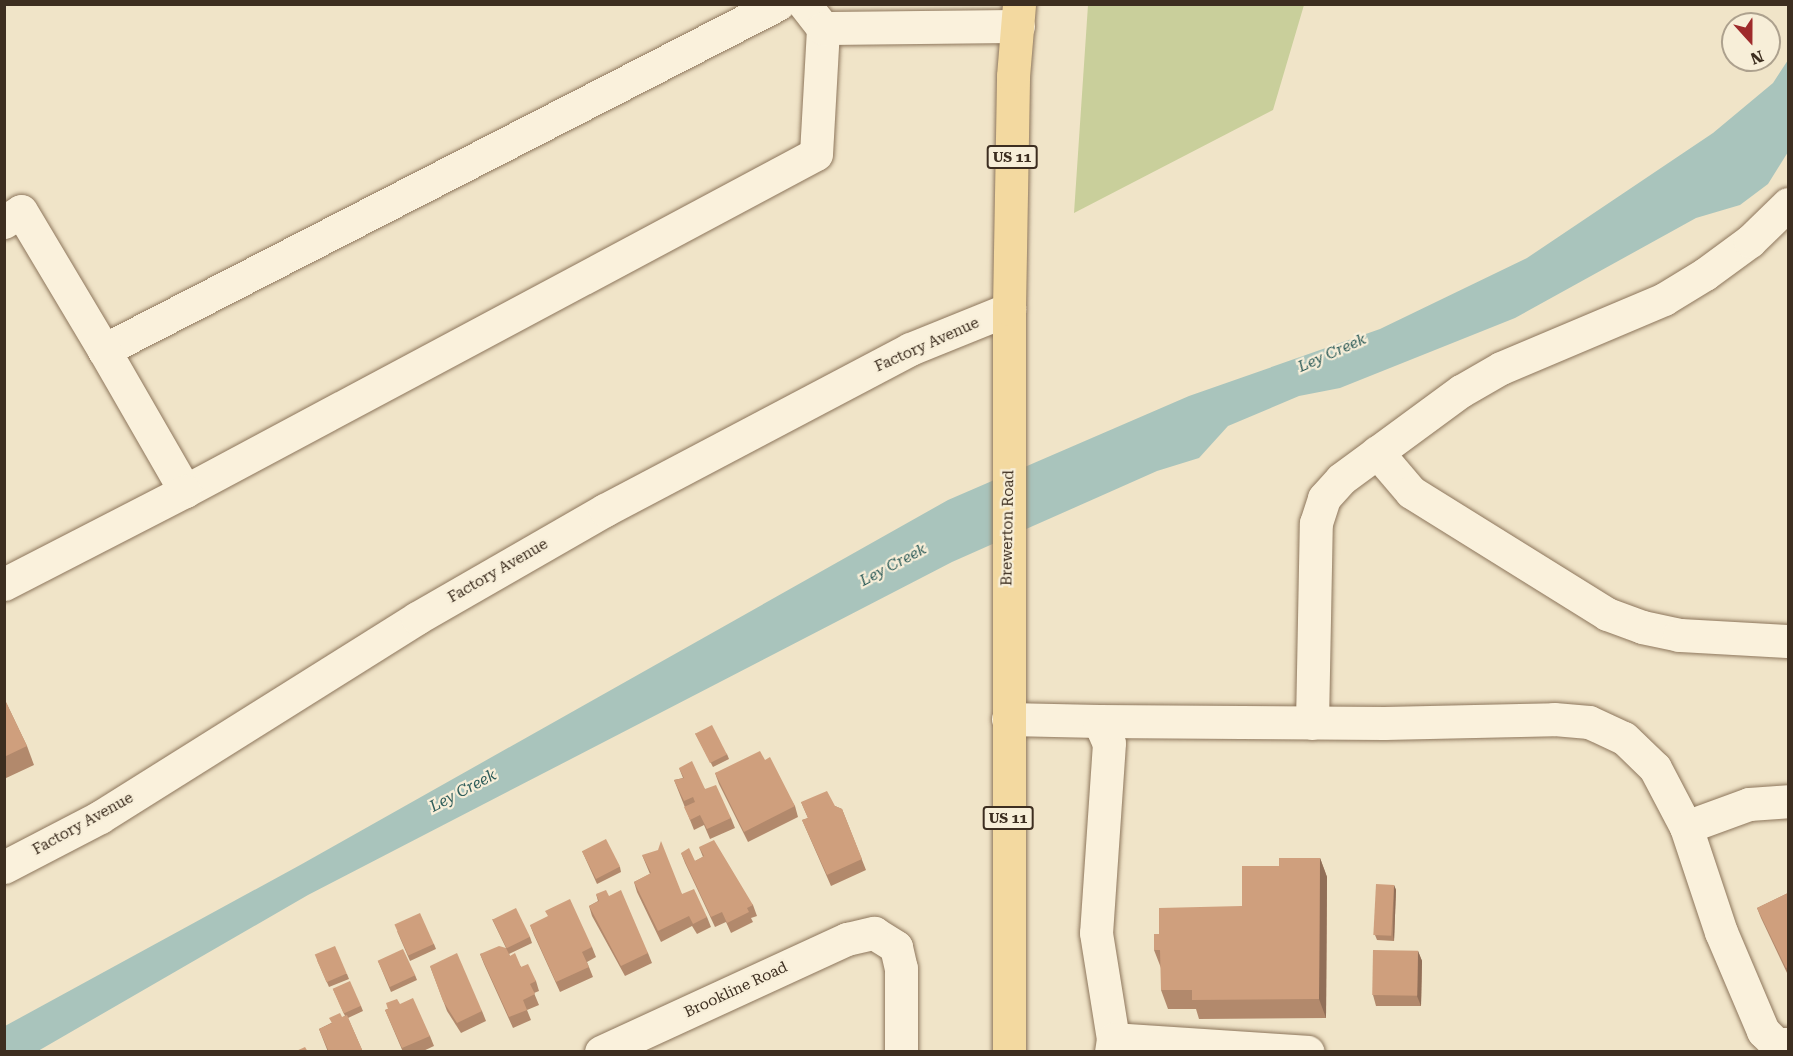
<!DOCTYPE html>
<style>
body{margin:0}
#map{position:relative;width:1793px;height:1056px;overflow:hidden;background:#f0e4c8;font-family:"Roboto Serif",serif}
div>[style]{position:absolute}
.green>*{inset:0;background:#c9cf9b}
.water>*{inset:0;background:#a9c4bc}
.roads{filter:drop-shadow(0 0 2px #8d765c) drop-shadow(0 0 2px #8d765c)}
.minor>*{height:33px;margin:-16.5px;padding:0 16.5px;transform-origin:16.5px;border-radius:16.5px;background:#faf1dc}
.major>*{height:33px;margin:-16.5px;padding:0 16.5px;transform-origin:16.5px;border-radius:16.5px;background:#f3d9a0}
.wall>*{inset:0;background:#b2896c}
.shaded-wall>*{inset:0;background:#916f58}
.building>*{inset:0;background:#cf9f7d;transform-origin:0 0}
span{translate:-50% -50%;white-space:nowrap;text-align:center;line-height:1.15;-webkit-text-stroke:4.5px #f7eed8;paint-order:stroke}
.shield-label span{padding:2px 4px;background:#f7eed8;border:2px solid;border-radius:4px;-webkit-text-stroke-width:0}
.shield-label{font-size:14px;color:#3d2e20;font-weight:700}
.street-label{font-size:15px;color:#3d2e20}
.water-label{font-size:16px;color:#2f5d5a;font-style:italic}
.frame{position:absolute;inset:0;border:6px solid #3d2e20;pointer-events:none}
.north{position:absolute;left:1721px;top:12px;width:60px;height:60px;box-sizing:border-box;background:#f7eed8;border:2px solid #ada18e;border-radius:50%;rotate:159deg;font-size:16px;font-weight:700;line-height:24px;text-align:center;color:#3d2e20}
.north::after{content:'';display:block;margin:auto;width:21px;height:27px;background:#9e2a2b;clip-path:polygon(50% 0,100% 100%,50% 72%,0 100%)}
</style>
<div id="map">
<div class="green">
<div style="clip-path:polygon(1088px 5px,1088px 4px,1304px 5px,1273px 110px,1074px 213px)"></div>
</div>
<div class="water">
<div style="clip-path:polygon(1788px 60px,1788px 152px,1768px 184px,1740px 205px,1696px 218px,1515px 318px,1340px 388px,1299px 396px,1228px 426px,1199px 458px,1157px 471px,952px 562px,308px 895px,38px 1051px,5px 1052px,5px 1026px,302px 864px,948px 500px,1189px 396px,1380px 329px,1527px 258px,1713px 133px,1773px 83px)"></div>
</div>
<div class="roads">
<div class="minor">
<div style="left:778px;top:4px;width:758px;rotate:152.83deg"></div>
<div style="left:104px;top:350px;width:163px;rotate:60.1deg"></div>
<div style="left:185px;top:491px;width:715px;rotate:-28.11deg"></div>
<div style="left:816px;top:154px;width:126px;rotate:-86.8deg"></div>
<div style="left:823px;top:28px;width:31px;rotate:-128deg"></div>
<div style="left:823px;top:28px;width:195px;rotate:-0.6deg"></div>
<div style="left:4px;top:222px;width:20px;rotate:-33deg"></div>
<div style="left:21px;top:211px;width:162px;rotate:59.2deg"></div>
<div style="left:1377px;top:452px;width:52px;rotate:49.6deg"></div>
<div style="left:1411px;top:492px;width:231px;rotate:31.9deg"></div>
<div style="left:1607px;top:614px;width:37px;rotate:20deg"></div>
<div style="left:1642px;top:627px;width:38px;rotate:12deg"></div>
<div style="left:1679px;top:635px;width:109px;rotate:3.2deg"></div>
<div style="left:4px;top:584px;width:203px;rotate:-27.2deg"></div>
<div style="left:1008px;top:719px;width:91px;rotate:1.3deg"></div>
<div style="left:1099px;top:721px;width:24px;rotate:66deg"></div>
<div style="left:1109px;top:743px;width:190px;rotate:93.9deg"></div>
<div style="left:1096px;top:933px;width:107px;rotate:80.9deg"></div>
<div style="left:1099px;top:721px;width:285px;rotate:0.4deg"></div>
<div style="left:1384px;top:723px;width:170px;rotate:-1.3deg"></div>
<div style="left:1554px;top:719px;width:35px;rotate:5deg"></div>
<div style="left:1589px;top:722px;width:38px;rotate:25deg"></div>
<div style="left:1624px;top:738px;width:43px;rotate:44.1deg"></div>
<div style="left:1655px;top:768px;width:67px;rotate:62.3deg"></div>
<div style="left:1686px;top:827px;width:111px;rotate:71.6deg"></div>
<div style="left:1721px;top:932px;width:108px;rotate:67deg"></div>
<div style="left:1763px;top:1031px;width:18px;rotate:45deg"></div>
<div style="left:1776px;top:1044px;width:12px"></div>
<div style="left:1312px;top:723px;width:200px;rotate:-88.9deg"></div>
<div style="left:1316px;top:523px;width:26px;rotate:-72deg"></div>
<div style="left:1324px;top:498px;width:25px;rotate:-48deg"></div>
<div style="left:1341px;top:479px;width:149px;rotate:-36.3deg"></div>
<div style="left:1461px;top:391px;width:46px;rotate:-29.9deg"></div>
<div style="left:1501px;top:368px;width:177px;rotate:-22.9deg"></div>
<div style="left:1664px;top:299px;width:48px;rotate:-31.4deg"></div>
<div style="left:1705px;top:274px;width:56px;rotate:-36.3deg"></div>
<div style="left:1750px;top:241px;width:53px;rotate:-44.2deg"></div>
<div style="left:1686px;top:827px;width:67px;rotate:-20.1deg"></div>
<div style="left:1749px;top:804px;width:39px;rotate:-4deg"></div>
<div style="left:4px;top:867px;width:108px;rotate:-27.5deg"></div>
<div style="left:100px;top:817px;width:374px;rotate:-32.1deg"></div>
<div style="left:417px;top:618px;width:217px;rotate:-29.9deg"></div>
<div style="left:605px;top:510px;width:345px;rotate:-27.8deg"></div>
<div style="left:910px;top:349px;width:107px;rotate:-22deg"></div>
<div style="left:601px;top:1052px;width:271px;rotate:-24.7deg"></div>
<div style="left:847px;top:939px;width:28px;rotate:-13deg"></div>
<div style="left:874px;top:933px;width:26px;rotate:32deg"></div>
<div style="left:896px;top:947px;width:22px;rotate:77deg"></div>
<div style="left:901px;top:968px;width:84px;rotate:90deg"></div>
<div style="left:1111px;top:1052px;width:13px;rotate:-81deg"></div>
<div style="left:1113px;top:1039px;width:195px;rotate:3.8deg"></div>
</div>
<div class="major">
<div style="left:1009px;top:1052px;width:743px;rotate:-90deg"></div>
<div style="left:1009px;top:309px;width:233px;rotate:-89deg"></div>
<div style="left:1013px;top:76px;width:72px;rotate:-85.2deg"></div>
</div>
</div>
<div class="wall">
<div style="clip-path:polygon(4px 698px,27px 746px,34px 765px,4px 779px)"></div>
<div style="clip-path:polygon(695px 733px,727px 754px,729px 759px,713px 767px)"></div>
<div style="clip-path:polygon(765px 760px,795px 806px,798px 817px,748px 842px,719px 784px,715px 773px)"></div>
<div style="clip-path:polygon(679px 768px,705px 789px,731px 818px,735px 828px,710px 839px,704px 825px,694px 830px,674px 780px,683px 778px)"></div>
<div style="clip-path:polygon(801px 802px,835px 806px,842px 809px,866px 870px,831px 886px,802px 820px,808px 818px)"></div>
<div style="clip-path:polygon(699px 847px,753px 905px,757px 916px,751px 918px,753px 922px,731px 933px,726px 922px,715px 927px,685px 863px,681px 853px,695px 861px,703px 857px)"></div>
<div style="clip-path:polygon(582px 851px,620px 867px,621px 872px,597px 884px)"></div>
<div style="clip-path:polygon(642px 855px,682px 894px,707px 917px,711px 927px,697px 934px,692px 926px,661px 942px,637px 892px,634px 882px,650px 874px)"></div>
<div style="clip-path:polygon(1320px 858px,1327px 877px,1326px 1018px,1199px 1019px,1196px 1009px,1168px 1009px,1161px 990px,1161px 968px,1154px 950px,1159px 934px,1242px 906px,1279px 866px)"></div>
<div style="clip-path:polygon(1394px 885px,1396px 890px,1394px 941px,1377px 940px,1375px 935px)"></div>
<div style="clip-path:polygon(1788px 893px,1788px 975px,1761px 918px,1757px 908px)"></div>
<div style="clip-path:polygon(596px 894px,648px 953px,652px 963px,625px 976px,592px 916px,589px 906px,598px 901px)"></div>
<div style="clip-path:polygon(492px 919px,530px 937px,532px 943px,509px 954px,510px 956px,536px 981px,539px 991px,534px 993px,539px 1005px,527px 1010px,531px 1020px,513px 1028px,484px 964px,480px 954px,506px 948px)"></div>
<div style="clip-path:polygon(530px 925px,592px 947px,596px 957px,587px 962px,593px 977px,560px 992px,534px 935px)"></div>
<div style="clip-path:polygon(397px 931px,434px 944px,436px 949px,410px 961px)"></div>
<div style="clip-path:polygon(1418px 951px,1422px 961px,1421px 1006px,1376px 1006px,1373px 995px)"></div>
<div style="clip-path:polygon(317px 960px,347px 974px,349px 979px,329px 987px)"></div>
<div style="clip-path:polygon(378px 961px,415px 975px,417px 980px,391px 992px)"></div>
<div style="clip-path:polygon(430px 966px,482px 1011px,486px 1021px,461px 1033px,447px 1011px)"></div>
<div style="clip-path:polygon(333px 989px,361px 1006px,363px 1011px,348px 1018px,363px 1052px,328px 1052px,319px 1029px,345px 1016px)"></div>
<div style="clip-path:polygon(400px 1004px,430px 1036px,434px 1046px,421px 1052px,403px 1052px,385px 1010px)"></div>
</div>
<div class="shaded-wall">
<div style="clip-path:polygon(1320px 858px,1327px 877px,1326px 1018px,1319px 999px)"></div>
<div style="clip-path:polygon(1394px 885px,1396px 890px,1394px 941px,1393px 935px)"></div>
<div style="clip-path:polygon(1418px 951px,1422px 961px,1421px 1006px,1417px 996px)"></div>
</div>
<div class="building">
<div style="clip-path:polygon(4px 698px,27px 746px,4px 757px)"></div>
<div style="left:712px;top:725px;width:33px;height:19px;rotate:63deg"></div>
<div style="clip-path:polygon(760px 751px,765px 760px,770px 757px,795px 806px,744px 832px,715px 773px)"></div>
<div style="clip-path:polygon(692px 761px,705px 789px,716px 785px,731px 818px,707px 829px,700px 815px,690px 820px,684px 807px,695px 802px,693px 797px,684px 801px,674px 780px,684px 778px,679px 768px)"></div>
<div style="clip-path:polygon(827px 791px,835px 806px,842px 809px,862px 859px,827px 875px,802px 820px,808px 818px,801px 802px)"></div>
<div style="left:606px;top:839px;width:31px;height:27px;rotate:63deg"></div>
<div style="clip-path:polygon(714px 840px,753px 905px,747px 908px,749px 912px,727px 923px,722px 912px,711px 917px,681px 853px,689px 848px,695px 861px,704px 856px,699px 847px)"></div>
<div style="clip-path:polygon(661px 841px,682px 894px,694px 889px,707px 917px,693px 924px,689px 916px,658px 931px,634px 882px,651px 873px,642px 855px,658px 850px)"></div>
<div style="clip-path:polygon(1279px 858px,1320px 858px,1319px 999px,1192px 1000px,1192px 990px,1161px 990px,1160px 950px,1154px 950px,1154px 934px,1159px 934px,1159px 908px,1242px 906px,1242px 866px,1279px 866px)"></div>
<div style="left:1376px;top:884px;width:18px;height:51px;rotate:3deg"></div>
<div style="clip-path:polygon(606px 890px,609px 896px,621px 890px,648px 953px,621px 966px,589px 906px,599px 901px,596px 894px)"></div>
<div style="clip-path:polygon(1788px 893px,1788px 967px,1786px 968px,1757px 908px)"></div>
<div style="clip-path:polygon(570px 899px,592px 947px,582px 952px,589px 967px,556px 982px,530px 925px,548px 916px,545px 911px)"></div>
<div style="left:516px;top:908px;width:32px;height:26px;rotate:64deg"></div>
<div style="left:420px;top:913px;width:34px;height:28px;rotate:66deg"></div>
<div style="left:335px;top:946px;width:30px;height:22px;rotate:67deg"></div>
<div style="clip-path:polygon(499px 946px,506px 948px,510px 956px,515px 953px,521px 967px,528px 964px,536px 981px,530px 984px,535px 994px,523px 1000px,527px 1010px,509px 1017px,480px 954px)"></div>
<div style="left:403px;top:949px;width:29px;height:28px;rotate:65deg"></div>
<div style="left:1373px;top:950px;width:45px;height:45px;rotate:1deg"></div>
<div style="clip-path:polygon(457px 953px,482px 1011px,457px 1023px,443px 1001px,430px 966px)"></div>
<div style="left:350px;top:981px;width:27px;height:19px;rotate:66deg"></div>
<div style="clip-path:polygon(413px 998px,430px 1036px,402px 1048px,385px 1010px,388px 1009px,386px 1003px,397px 999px,400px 1004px)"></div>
<div style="clip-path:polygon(340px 1013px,342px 1017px,347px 1015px,363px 1052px,329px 1052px,319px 1029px,332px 1023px,329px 1018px)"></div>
<div style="clip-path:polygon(305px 1047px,308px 1052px,294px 1052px)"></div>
</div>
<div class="shield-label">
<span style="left:1012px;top:157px">US 11</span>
<span style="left:1008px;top:818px">US 11</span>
</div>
<div class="street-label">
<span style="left:927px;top:345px;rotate:-24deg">Factory Avenue</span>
<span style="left:1008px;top:528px;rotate:-89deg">Brewerton Road</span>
<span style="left:498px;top:571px;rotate:-30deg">Factory Avenue</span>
<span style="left:83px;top:824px;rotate:-29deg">Factory Avenue</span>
<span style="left:736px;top:990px;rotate:-25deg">Brookline Road</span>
</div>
<div class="water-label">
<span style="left:1332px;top:353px;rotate:-24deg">Ley Creek</span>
<span style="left:893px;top:565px;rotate:-28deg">Ley Creek</span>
<span style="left:463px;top:791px;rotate:-28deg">Ley Creek</span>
</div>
<div class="frame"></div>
<div class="north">N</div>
</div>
